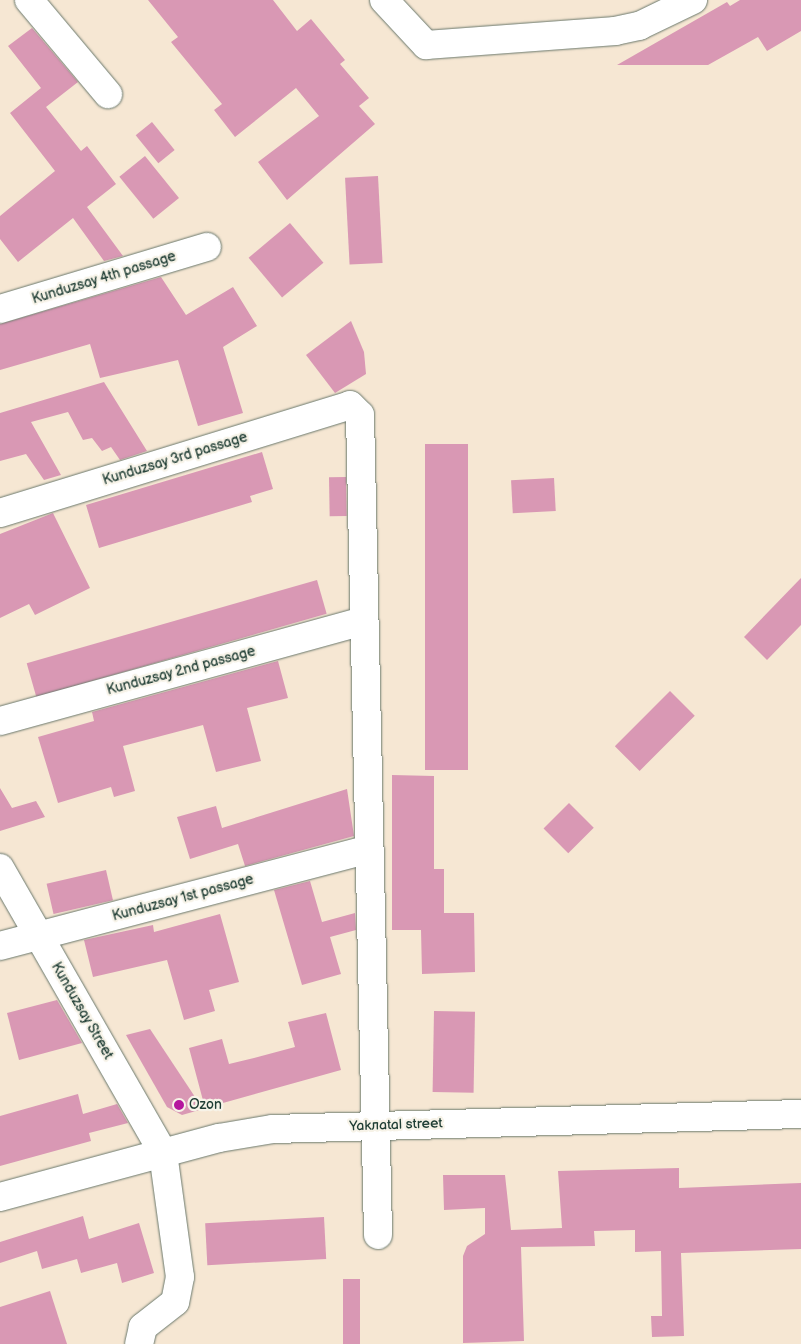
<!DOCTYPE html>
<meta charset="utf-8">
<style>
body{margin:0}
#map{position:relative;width:801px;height:1344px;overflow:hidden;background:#f6e7d3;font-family:"Balsamiq Sans",sans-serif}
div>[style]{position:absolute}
.building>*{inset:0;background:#d998b4;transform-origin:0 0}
.roads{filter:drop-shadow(0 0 1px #6a786c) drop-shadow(0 0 1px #6a786c)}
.minor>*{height:28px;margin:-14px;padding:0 14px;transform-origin:14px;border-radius:14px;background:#fff}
.dots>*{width:14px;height:14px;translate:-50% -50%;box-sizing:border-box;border:2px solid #f7f3e8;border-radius:50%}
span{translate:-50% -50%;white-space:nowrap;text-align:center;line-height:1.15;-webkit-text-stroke:4.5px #f7f3e8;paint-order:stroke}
.street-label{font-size:14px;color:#1f3d34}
.poi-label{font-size:14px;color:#1f3d34}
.left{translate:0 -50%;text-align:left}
</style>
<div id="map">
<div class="building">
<div style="clip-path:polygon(148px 0,273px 0,297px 31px,311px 19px,345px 60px,340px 64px,369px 98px,359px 106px,375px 124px,287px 200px,258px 162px,319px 116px,296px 88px,235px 137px,214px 110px,222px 104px,171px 42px,178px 37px)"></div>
<div style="clip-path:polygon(740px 0,801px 0,801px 31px,767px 51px,758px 37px,708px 65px,617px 65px,727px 2px,730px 6px)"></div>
<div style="clip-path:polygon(32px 28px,78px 82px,46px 107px,81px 151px,87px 146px,116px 184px,87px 207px,123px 256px,104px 261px,73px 218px,18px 262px,0 239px,0 216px,55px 171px,10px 113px,41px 88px,8px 46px)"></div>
<div style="left:152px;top:122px;width:36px;height:21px;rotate:51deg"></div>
<div style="left:145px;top:156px;width:54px;height:33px;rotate:51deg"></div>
<div style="left:378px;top:176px;width:87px;height:33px;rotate:87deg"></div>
<div style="left:290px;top:223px;width:52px;height:54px;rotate:50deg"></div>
<div style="clip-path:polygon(161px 277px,186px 315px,233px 287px,257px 326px,223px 347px,243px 413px,198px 426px,178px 360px,100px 378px,90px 344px,0 370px,0 324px)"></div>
<div style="clip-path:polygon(351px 321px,364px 352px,366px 374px,335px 393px,306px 355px)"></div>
<div style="clip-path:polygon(104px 382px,147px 451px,120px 460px,111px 447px,102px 451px,92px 438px,83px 440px,68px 412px,31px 422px,61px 475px,44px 480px,26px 454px,0 461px,0 413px)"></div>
<div style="left:425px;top:444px;width:43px;height:326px"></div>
<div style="clip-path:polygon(262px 452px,273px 489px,250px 496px,252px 502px,99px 548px,86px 505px)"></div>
<div style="left:346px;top:477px;width:39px;height:17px;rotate:89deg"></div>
<div style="left:554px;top:478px;width:33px;height:43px;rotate:87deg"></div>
<div style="clip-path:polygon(53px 513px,90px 588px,35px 615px,29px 604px,0 618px,0 534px)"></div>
<div style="clip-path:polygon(801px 578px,801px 625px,767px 660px,744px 637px)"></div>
<div style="left:317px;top:580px;width:35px;height:302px;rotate:74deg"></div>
<div style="clip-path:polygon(278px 661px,288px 698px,247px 708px,261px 761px,216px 772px,203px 725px,123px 746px,135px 791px,114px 797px,111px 787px,58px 803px,38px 737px,94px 721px,92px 712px)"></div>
<div style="left:670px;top:691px;width:35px;height:78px;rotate:45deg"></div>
<div style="clip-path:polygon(392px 775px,434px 776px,434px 869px,444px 869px,444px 913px,474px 913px,475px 972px,422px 974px,421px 930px,392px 930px)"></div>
<div style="clip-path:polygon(0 788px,12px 808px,36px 801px,45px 817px,0 831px)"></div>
<div style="clip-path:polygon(347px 789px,354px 836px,245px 866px,238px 844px,190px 859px,177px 817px,216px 806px,222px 828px)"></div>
<div style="left:569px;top:803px;width:35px;height:36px;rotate:45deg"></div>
<div style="left:106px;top:870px;width:31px;height:61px;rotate:77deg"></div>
<div style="clip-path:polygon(310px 881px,322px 922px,355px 913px,356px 930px,330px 937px,341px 974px,302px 985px,274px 890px)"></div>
<div style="clip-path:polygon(220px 914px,239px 982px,209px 990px,215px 1011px,184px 1020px,167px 960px,93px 977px,84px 940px,153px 925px,154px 932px)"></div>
<div style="clip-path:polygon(57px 1000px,82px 1043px,19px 1060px,7px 1013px)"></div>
<div style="left:434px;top:1011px;width:41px;height:81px;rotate:1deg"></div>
<div style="clip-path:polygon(326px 1013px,341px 1070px,205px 1108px,189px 1048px,222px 1039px,229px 1064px,254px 1058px,295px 1047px,288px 1022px)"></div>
<div style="clip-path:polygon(150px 1029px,203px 1109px,182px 1115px,167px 1107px,126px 1035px)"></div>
<div style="clip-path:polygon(78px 1094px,83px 1114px,117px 1104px,128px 1123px,89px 1133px,91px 1141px,0 1166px,0 1116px)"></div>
<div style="clip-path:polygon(679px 1168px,679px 1188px,801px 1183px,801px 1249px,681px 1253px,684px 1336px,652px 1337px,651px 1316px,662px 1316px,661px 1251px,635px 1252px,635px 1230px,594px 1231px,595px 1246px,521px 1247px,524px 1341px,463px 1343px,463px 1256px,467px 1246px,485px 1234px,485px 1208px,444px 1210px,443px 1175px,505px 1175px,511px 1230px,562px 1228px,558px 1171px)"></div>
<div style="clip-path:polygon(83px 1216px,89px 1239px,139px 1223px,154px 1273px,122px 1283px,117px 1263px,81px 1273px,77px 1259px,42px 1269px,37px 1251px,0 1263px,0 1242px)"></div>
<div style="left:324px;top:1217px;width:42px;height:119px;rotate:87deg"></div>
<div style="left:343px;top:1279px;width:17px;height:65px"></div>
<div style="clip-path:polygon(50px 1291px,67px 1344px,0 1344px,0 1307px)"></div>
</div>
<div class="roads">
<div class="minor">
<div style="left:29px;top:0;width:123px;rotate:50deg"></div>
<div style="left:384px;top:0;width:62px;rotate:47deg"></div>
<div style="left:426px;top:45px;width:190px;rotate:-4.2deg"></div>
<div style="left:615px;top:31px;width:25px;rotate:-12deg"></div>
<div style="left:639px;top:26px;width:60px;rotate:-25.7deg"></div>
<div style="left:0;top:309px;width:216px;rotate:-16.7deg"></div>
<div style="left:0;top:513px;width:366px;rotate:-17.1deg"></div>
<div style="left:350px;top:405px;width:14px;rotate:45deg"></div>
<div style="left:360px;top:415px;width:820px;rotate:88.74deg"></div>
<div style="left:0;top:721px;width:377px;rotate:-15.4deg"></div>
<div style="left:0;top:868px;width:328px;rotate:60.2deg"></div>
<div style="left:163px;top:1153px;width:125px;rotate:82.2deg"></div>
<div style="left:180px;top:1277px;width:25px;rotate:101deg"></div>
<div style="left:175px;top:1302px;width:41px;rotate:142deg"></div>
<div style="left:143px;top:1327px;width:17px;rotate:103deg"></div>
<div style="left:0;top:946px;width:378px;rotate:-14.7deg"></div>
<div style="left:0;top:1197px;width:227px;rotate:-15.1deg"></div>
<div style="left:219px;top:1138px;width:55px;rotate:-9.5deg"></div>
<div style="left:273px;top:1129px;width:528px;rotate:-1.63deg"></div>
</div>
</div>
<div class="dots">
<div style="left:179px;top:1105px;background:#b5179e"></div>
</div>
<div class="street-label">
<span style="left:104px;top:278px;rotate:-17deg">Kunduzsay 4th passage</span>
<span style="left:175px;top:459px;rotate:-17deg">Kunduzsay 3rd passage</span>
<span style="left:181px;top:671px;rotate:-15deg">Kunduzsay 2nd passage</span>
<span style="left:183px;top:898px;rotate:-15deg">Kunduzsay 1st passage</span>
<span style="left:82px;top:1011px;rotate:60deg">Kunduzsay Street</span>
<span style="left:396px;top:1125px;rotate:-2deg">Yakлatal street</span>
</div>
<div class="poi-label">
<span class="left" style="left:189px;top:1105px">Ozon</span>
</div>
</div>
